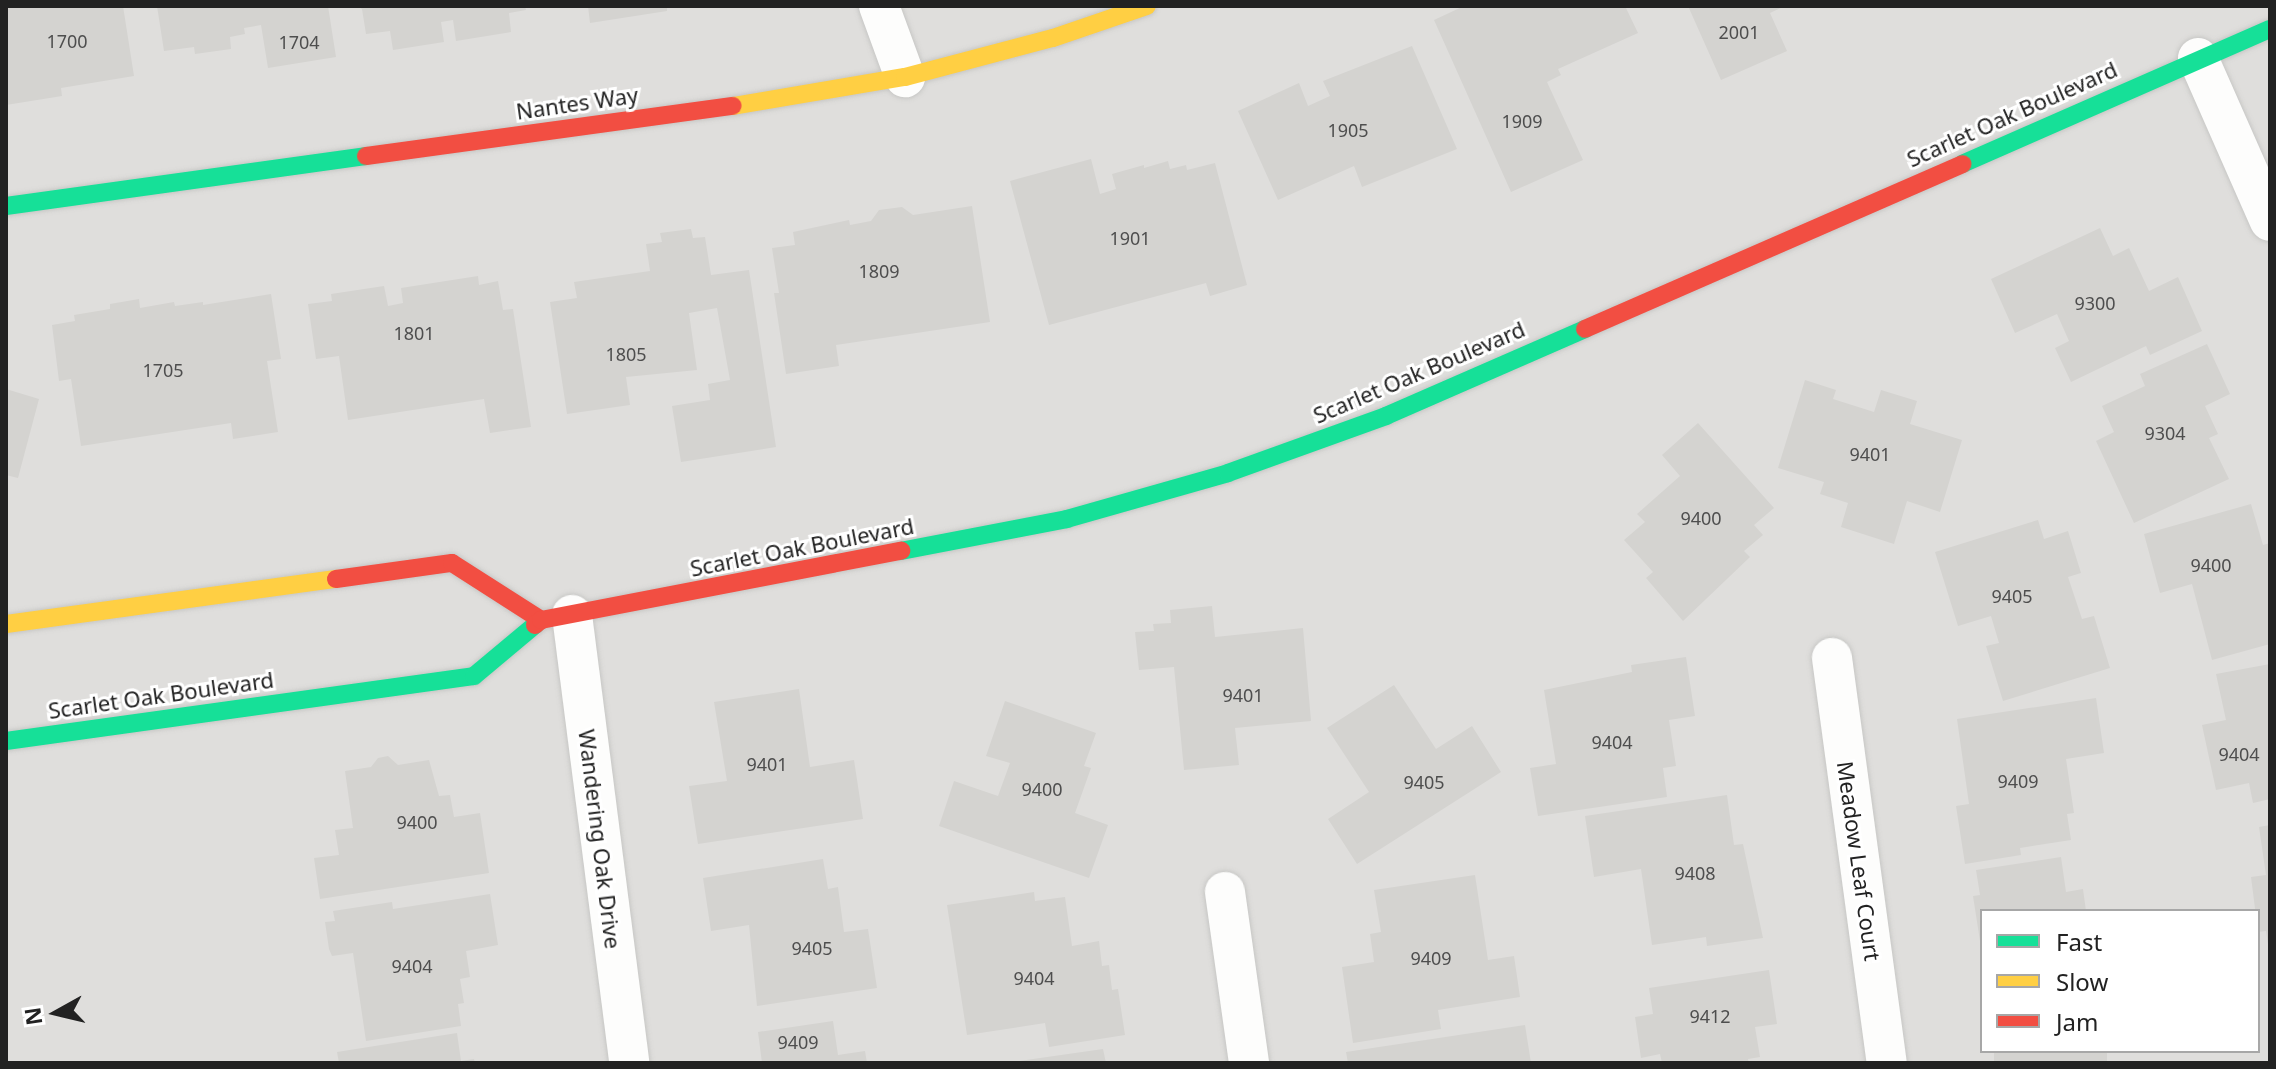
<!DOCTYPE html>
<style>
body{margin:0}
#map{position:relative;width:2276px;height:1069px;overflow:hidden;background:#f0efeb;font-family:"Noto Sans",sans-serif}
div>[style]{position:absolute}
.residential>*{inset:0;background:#dfdedc}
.building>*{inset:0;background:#d4d3d0;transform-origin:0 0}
.roads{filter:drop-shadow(0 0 2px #c7c7c5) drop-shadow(0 0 2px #c7c7c5)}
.street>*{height:40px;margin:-20px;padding:0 20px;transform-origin:20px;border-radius:20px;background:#fdfdfc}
.fast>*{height:18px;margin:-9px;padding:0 9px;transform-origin:9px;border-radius:9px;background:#16e098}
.slow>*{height:18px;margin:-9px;padding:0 9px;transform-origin:9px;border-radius:9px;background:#ffcf43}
.jam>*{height:18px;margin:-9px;padding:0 9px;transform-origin:9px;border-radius:9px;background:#f24e42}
span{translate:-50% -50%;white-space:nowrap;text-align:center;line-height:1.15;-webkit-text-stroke:6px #fff;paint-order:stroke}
.number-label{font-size:18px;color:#4e4e4e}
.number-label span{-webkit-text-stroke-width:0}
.street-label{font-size:22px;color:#222}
.frame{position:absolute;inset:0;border:8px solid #222;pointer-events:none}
.legend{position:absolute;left:1980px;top:909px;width:280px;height:144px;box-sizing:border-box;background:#fff;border:2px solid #a7a7a7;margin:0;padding:10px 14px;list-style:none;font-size:24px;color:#222}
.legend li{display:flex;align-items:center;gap:16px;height:40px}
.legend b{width:40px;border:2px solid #a7a7a7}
.north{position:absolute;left:16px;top:973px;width:80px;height:80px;-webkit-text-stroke:6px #fff;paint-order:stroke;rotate:262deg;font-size:22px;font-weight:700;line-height:32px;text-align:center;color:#222}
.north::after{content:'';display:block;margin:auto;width:28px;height:36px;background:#222;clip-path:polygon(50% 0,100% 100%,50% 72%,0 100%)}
</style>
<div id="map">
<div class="residential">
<div style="clip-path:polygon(evenodd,6px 6px,2270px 6px,2270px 1063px,6px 1063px,6px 6px,1982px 911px,2258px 911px,2258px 1051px,1982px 1051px,1982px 911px)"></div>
</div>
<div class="building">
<div style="clip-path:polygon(6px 6px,123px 6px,134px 76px,61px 88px,62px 96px,6px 105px)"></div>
<div style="clip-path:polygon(157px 6px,328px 6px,336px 57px,268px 68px,261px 25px,244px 28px,245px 34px,230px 37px,231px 49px,195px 54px,194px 47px,164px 51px)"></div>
<div style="clip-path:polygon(357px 6px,525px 6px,526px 10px,509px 13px,511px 32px,456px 41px,453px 20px,441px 22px,444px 42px,393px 50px,390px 31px,366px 34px,362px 9px)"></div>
<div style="clip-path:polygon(588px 6px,667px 6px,667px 11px,590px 23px)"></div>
<div style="clip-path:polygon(1464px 6px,1631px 6px,1626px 8px,1638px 33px,1558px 69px,1561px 75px,1547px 82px,1583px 160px,1511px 192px,1434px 20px)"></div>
<div style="clip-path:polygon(1688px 6px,1785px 6px,1770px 13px,1787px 51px,1721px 80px)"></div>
<div style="clip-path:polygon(1412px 46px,1457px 149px,1362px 187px,1354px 166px,1278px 200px,1238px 111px,1299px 83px,1308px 106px,1330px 96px,1323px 81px)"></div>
<div style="clip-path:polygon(1091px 159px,1100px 194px,1116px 189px,1112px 174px,1144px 165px,1144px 168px,1168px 161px,1170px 169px,1186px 165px,1187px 170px,1215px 163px,1247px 285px,1210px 296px,1206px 283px,1049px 325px,1010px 181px)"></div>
<div style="clip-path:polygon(972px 206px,990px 322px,836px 345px,839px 366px,786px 374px,774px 293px,779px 293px,772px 248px,795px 245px,793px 232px,849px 220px,850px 225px,871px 221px,879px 210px,902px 207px,913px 215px)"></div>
<div style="clip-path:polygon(2100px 228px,2113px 256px,2129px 248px,2149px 291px,2178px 277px,2202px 331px,2150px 355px,2146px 346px,2071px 382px,2055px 348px,2069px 341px,2057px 314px,2015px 333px,1991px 279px)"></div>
<div style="clip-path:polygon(691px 229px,693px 238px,705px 237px,711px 275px,749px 270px,776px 447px,681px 462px,672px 406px,710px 400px,708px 384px,730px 380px,717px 308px,689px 313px,697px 370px,626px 377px,630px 405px,567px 414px,550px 302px,577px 298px,574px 282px,650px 271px,646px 244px,662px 242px,660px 233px)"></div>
<div style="clip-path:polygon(478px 276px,479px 285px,498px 281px,503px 310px,513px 309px,531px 427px,490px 433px,484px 399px,348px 420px,339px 356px,316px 359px,308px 304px,332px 301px,331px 294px,384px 286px,388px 306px,403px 303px,401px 288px)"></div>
<div style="clip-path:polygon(271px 294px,281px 359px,267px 361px,278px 432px,233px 439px,231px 423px,81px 446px,71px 379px,59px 381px,52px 325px,75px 321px,74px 315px,110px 309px,110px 304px,139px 299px,140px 308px,174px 302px,175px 306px,203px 302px,203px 305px)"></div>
<div style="clip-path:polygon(2207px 344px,2230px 394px,2205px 406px,2218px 434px,2209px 438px,2229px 479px,2134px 523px,2096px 441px,2114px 432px,2102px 406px,2145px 386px,2140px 374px)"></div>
<div style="clip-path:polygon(1805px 380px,1836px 390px,1833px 399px,1874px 412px,1881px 390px,1917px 401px,1910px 424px,1962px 440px,1940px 512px,1907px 501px,1894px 544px,1841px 527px,1848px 503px,1820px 494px,1824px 482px,1778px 468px)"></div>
<div style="clip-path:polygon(6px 389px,39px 399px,18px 478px,6px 475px)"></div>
<div style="clip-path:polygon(1698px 423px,1774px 508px,1754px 525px,1763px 535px,1744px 551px,1750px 557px,1683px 621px,1646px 578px,1653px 572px,1624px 540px,1645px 522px,1637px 514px,1680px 476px,1662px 455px)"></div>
<div style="clip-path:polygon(2251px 504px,2263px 545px,2270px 543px,2270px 644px,2212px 660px,2192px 584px,2160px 593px,2144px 534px)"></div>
<div style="clip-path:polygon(2038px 520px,2044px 539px,2068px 531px,2081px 573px,2068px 577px,2082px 619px,2094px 616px,2110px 668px,2003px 701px,1986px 646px,1999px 643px,1991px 616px,1958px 626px,1935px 552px)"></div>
<div style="clip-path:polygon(1212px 606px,1215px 637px,1303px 628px,1311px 721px,1235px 728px,1239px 765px,1184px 770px,1174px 667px,1139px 670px,1135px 632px,1154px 631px,1153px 624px,1171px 623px,1170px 610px)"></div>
<div style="clip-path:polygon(1686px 657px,1695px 716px,1669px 720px,1676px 766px,1663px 768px,1667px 797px,1538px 816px,1530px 768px,1556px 764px,1544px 690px,1632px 672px,1631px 665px)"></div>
<div style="clip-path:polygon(2270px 664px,2270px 799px,2253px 803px,2249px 783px,2216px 790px,2202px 725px,2226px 720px,2216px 674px)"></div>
<div style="clip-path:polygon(1394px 685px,1436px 749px,1472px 726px,1501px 772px,1357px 864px,1328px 819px,1369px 792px,1327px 728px)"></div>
<div style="clip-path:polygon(799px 689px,810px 767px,854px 760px,863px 819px,698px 844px,689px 786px,727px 781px,714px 702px)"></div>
<div style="clip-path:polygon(2096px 698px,2104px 753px,2066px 759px,2074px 813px,2067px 814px,2071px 840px,2020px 848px,2021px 855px,1965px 864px,1956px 806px,1969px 804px,1957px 719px)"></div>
<div style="clip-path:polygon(1005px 701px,1096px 733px,1084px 766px,1091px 768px,1075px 813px,1108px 825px,1089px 878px,939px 826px,954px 781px,998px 796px,1010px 763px,986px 756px)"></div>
<div style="clip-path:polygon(388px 756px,398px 765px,429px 760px,439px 796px,450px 795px,454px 817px,480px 813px,489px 873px,320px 899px,314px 858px,339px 855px,335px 830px,353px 828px,345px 771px,371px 767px,378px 758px)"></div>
<div style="clip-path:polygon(1727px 795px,1734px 845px,1743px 844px,1763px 938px,1707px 946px,1706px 937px,1652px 945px,1641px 869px,1594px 877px,1585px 816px)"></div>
<div style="clip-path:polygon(2270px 825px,2270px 944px,2268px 944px,2266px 931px,2258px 932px,2251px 877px,2266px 875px,2259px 827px)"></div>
<div style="clip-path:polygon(2061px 857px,2066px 892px,2083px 889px,2086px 911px,1982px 911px,1980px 941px,1973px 896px,1980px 895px,1976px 870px)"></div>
<div style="clip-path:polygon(823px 859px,828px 889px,838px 887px,844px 932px,868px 929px,877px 988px,757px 1006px,749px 925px,711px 931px,703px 878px)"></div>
<div style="clip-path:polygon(1475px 875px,1488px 960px,1514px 956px,1520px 997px,1438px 1010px,1441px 1029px,1353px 1043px,1342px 967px,1374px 962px,1370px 934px,1381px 932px,1374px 890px)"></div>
<div style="clip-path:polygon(1034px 892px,1035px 901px,1065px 897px,1072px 946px,1099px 941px,1102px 966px,1109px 965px,1112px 990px,1118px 989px,1125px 1035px,1049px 1047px,1045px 1023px,967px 1035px,947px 905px)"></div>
<div style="clip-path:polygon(490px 894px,498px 945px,466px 951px,470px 977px,460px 979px,464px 1003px,458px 1004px,461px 1026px,366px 1041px,353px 953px,332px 956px,329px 949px,325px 922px,335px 921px,333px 911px,392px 902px,393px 909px)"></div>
<div style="clip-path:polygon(1769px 970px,1777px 1024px,1755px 1027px,1760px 1057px,1748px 1059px,1749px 1063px,1662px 1063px,1660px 1054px,1641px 1058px,1635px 1017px,1653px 1014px,1649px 988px)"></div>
<div style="clip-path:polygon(833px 1021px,838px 1055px,865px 1051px,867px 1063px,762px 1063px,758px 1032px)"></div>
<div style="clip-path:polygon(1525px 1025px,1531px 1063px,1348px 1063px,1346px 1052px)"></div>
<div style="clip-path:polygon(457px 1033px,461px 1061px,474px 1059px,475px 1063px,339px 1063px,337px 1052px)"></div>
<div style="clip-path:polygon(1103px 1049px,1106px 1063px,1019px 1063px,1019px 1061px)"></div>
<div style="left:1994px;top:1051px;width:113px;height:12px"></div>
</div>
<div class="roads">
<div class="street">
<div style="left:879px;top:6px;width:76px;rotate:69.9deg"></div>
<div style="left:2198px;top:58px;width:178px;rotate:66.2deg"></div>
<div style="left:572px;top:615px;width:452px;rotate:82.7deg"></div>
<div style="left:1832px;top:658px;width:409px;rotate:82.3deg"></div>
<div style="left:1225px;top:892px;width:173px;rotate:82deg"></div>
</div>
<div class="fast">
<div style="left:1962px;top:164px;width:336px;rotate:-23.7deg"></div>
<div style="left:6px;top:206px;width:363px;rotate:-7.9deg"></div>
<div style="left:901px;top:551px;width:169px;rotate:-10.9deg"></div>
<div style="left:1067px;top:519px;width:167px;rotate:-15.9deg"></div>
<div style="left:1228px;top:473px;width:168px;rotate:-19.8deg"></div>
<div style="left:1386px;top:416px;width:217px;rotate:-23.6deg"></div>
<div style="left:6px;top:741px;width:472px;rotate:-7.9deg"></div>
<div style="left:474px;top:676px;width:80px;rotate:-39.9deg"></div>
</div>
<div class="slow">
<div style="left:733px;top:106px;width:174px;rotate:-9.6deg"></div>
<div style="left:905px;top:77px;width:153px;rotate:-14.8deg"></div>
<div style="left:1053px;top:38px;width:99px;rotate:-18.8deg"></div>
<div style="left:6px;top:624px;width:333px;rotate:-7.8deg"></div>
</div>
<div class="jam">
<div style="left:366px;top:156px;width:370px;rotate:-7.8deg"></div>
<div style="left:1585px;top:329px;width:412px;rotate:-23.6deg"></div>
<div style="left:336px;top:579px;width:117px;rotate:-7.9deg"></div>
<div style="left:452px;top:563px;width:106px;rotate:32.6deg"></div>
<div style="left:535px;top:625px;width:8px;rotate:-40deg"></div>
<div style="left:541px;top:620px;width:367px;rotate:-10.9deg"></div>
</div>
</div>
<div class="number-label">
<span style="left:1739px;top:32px">2001</span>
<span style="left:67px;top:41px">1700</span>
<span style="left:299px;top:42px">1704</span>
<span style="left:1522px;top:121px">1909</span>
<span style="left:1348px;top:130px">1905</span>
<span style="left:1130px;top:238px">1901</span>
<span style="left:879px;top:271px">1809</span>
<span style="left:2095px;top:303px">9300</span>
<span style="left:414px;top:333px">1801</span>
<span style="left:626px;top:354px">1805</span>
<span style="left:163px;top:370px">1705</span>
<span style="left:2165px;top:433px">9304</span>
<span style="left:1870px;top:454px">9401</span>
<span style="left:1701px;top:518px">9400</span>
<span style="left:2211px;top:565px">9400</span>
<span style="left:2012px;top:596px">9405</span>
<span style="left:1243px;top:695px">9401</span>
<span style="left:1612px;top:742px">9404</span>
<span style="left:2239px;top:754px">9404</span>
<span style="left:767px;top:764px">9401</span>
<span style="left:2018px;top:781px">9409</span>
<span style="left:1424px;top:782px">9405</span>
<span style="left:1042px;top:789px">9400</span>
<span style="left:417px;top:822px">9400</span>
<span style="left:1695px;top:873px">9408</span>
<span style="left:812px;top:948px">9405</span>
<span style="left:1431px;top:958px">9409</span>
<span style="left:412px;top:966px">9404</span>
<span style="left:1034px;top:978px">9404</span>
<span style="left:1710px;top:1016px">9412</span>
<span style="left:798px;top:1042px">9409</span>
</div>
<div class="street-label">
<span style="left:577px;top:103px;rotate:-8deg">Nantes Way</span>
<span style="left:2012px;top:114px;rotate:-24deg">Scarlet Oak Boulevard</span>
<span style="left:1419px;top:372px;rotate:-23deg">Scarlet Oak Boulevard</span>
<span style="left:802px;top:547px;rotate:-11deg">Scarlet Oak Boulevard</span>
<span style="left:161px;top:695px;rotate:-8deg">Scarlet Oak Boulevard</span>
<span style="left:600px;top:839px;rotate:83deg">Wandering Oak Drive</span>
<span style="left:1859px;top:861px;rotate:82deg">Meadow Leaf Court</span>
</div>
<div class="frame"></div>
<ul class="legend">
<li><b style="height:10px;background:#16e098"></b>Fast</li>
<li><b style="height:10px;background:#ffcf43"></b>Slow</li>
<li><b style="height:10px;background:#f24e42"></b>Jam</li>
</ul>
<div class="north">N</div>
</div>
